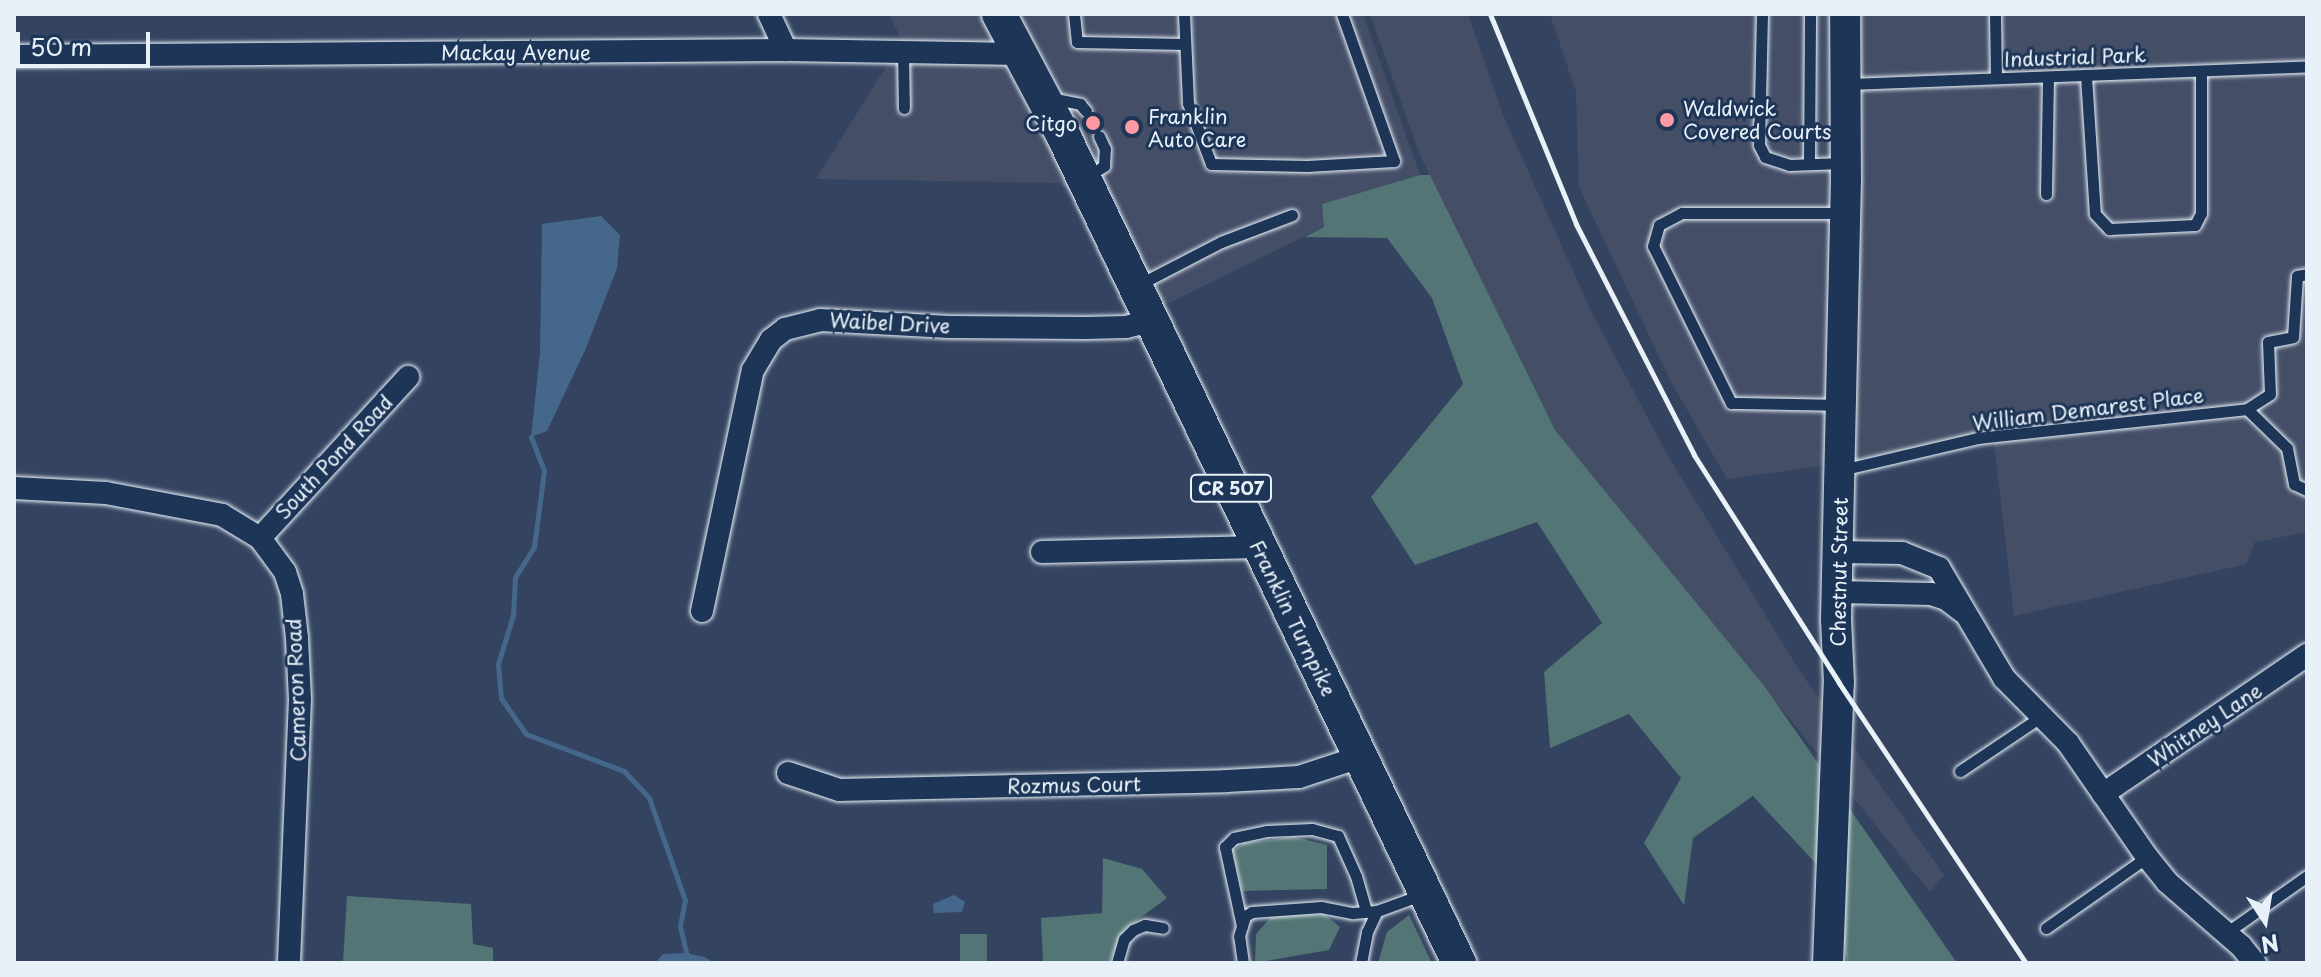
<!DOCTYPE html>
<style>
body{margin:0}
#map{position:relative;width:2321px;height:977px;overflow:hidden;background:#344460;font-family:"Playpen Sans",sans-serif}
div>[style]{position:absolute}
.built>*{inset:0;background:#444e67}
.green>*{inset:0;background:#547575;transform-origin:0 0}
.water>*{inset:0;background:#44678b}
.stream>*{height:5px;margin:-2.5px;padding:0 2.5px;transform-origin:2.5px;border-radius:2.5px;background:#44678b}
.roads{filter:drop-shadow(0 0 2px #e8f1f8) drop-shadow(0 0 2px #e8f1f8)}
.lane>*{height:11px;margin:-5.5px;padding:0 5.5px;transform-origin:5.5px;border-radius:5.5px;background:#1d3557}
.street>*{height:22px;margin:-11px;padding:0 11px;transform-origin:11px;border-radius:11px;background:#1d3557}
.secondary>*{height:30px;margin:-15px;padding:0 15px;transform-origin:15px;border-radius:15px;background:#1d3557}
.primary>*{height:34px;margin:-17px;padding:0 17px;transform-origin:17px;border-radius:17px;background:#1d3557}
.rail>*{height:5px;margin:-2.5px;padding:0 2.5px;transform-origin:2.5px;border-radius:2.5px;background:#e8f1f8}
.dots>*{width:22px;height:22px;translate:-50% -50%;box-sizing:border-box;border:4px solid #1d3557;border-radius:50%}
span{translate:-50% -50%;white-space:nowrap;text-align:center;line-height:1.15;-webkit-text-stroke:6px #1d3557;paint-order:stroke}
.shield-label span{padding:2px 6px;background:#1d3557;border:2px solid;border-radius:6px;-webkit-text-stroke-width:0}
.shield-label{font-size:18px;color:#e8f1f8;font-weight:700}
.street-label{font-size:20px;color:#e8f1f8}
.poi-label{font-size:20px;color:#e8f1f8}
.left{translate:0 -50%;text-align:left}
.right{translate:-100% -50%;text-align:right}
.frame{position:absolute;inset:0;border:16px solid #e8f1f8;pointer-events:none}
.north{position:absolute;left:2225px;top:881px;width:80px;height:80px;-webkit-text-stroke:6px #1d3557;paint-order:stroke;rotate:168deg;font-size:22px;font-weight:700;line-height:32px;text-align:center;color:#e8f1f8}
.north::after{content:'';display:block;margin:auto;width:28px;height:36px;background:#e8f1f8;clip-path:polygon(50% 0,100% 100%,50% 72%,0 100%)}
.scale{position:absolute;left:16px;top:32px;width:134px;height:36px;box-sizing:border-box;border:4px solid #e8f1f8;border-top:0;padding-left:10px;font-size:24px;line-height:28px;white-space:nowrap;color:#e8f1f8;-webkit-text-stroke:6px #1d3557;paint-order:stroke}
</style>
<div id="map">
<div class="built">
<div style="clip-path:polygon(889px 14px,1363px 14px,1420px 175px,1322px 204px,1324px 227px,1140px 317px,1090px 205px,1059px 183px,816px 179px,902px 41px)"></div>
<div style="clip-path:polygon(1370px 14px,1468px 14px,1503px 115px,1591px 311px,1668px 456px,1799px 670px,1944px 875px,1930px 892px,1555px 430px,1482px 291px,1418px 150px)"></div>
<div style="clip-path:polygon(1550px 14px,2307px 14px,2307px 532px,2255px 542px,2246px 564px,2014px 616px,1994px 442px,1727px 479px,1670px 380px,1579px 187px,1576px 92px)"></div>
</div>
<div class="green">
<div style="clip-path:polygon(1420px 175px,1430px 175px,1555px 430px,1765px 687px,1957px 963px,1847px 963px,1835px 884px,1753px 796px,1693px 838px,1684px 905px,1644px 843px,1681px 778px,1629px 714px,1550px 748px,1544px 672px,1602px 623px,1537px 522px,1415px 565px,1371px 497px,1463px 384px,1432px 298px,1387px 238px,1305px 237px,1324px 227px,1322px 204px)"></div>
<div style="clip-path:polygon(1294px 837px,1327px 845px,1327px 889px,1242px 891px,1233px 851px,1244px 843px)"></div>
<div style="clip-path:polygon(1103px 858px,1142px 869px,1167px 898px,1125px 929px,1109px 963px,1043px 963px,1041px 918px,1102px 913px)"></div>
<div style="clip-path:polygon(347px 896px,471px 904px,473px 944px,493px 948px,493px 963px,343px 963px)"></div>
<div style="clip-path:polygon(1324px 914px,1340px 927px,1329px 950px,1255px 963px,1256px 934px,1272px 916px)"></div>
<div style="clip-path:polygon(1409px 915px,1432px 963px,1378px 963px,1387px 932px)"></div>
<div style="left:960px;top:934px;width:27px;height:29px"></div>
</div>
<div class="water">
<div style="clip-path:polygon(601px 216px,620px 235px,617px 268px,586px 348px,547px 431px,531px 437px,540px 353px,542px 224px)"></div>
<div style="clip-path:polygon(954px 895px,965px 902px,962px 912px,934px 913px,933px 904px)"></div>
<div style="clip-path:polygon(686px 953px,705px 957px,714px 963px,655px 963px,663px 954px)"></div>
</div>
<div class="stream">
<div style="left:531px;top:437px;width:36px;rotate:69deg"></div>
<div style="left:544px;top:471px;width:77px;rotate:97.5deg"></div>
<div style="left:534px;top:547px;width:36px;rotate:122deg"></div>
<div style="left:515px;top:578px;width:37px;rotate:93deg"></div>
<div style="left:513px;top:615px;width:51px;rotate:107deg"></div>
<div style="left:498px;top:664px;width:34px;rotate:85deg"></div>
<div style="left:501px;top:698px;width:44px;rotate:55.2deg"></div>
<div style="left:526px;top:734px;width:105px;rotate:20.7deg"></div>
<div style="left:624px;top:771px;width:37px;rotate:47deg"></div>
<div style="left:649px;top:798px;width:108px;rotate:70.6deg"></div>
<div style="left:685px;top:900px;width:26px;rotate:101deg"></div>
<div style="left:680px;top:926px;width:28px;rotate:77deg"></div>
</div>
<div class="roads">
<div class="lane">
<div style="left:1074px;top:14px;width:28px;rotate:84deg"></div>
<div style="left:1077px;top:42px;width:108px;rotate:1.1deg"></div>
<div style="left:1184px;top:14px;width:89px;rotate:87.4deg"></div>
<div style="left:1188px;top:103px;width:65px;rotate:69.3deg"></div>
<div style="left:1211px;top:164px;width:96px;rotate:1.2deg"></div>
<div style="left:1307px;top:166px;width:87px;rotate:-3.3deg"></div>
<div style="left:1394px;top:161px;width:156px;rotate:-109.5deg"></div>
<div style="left:1762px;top:14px;width:131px;rotate:91.3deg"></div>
<div style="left:1759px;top:145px;width:13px;rotate:63deg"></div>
<div style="left:1765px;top:157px;width:25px;rotate:18deg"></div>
<div style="left:1789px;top:165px;width:54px;rotate:-2.1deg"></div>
<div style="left:1995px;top:14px;width:64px;rotate:89.1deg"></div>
<div style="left:903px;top:53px;width:55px;rotate:89deg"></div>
<div style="left:2086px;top:76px;width:138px;rotate:86.3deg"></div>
<div style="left:2095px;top:214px;width:21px;rotate:47deg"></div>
<div style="left:2109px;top:229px;width:86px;rotate:-2.7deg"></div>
<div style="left:2195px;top:225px;width:13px;rotate:-63deg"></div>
<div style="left:2201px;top:213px;width:142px;rotate:-90deg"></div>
<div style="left:1848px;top:84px;width:459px;rotate:-2.2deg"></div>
<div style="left:1050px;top:98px;width:31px;rotate:11deg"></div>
<div style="left:1080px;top:104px;width:9px;rotate:49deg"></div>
<div style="left:1809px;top:164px;width:150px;rotate:-89.6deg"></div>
<div style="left:1088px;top:176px;width:19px;rotate:-32deg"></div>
<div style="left:1104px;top:166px;width:17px;rotate:-87deg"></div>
<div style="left:1105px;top:149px;width:14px;rotate:-115deg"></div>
<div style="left:2046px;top:194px;width:116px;rotate:-89deg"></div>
<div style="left:1140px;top:284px;width:91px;rotate:-27.4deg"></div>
<div style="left:1221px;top:242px;width:76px;rotate:-20.8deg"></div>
<div style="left:1840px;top:405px;width:109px;rotate:-178.9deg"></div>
<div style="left:1731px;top:403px;width:175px;rotate:-116.4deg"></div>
<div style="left:1653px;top:246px;width:22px;rotate:-74deg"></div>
<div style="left:1659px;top:225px;width:26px;rotate:-28deg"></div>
<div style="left:1682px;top:213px;width:163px"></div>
<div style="left:2247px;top:409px;width:56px;rotate:44.3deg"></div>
<div style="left:2287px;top:448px;width:37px;rotate:79deg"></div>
<div style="left:2294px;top:484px;width:14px;rotate:25deg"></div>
<div style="left:1841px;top:470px;width:140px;rotate:-13.2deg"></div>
<div style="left:1977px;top:438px;width:272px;rotate:-6.1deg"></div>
<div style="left:2247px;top:409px;width:27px;rotate:-33deg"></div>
<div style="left:2270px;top:394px;width:52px;rotate:-92.2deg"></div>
<div style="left:2268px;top:342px;width:25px;rotate:-11deg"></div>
<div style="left:2293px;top:337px;width:61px;rotate:-86.2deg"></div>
<div style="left:2297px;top:276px;width:10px;rotate:-11deg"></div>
<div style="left:1960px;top:771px;width:99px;rotate:-33.9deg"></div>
<div style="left:1242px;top:926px;width:81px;rotate:-102.1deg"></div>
<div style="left:1225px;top:847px;width:13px;rotate:-45deg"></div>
<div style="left:1234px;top:838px;width:34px;rotate:-12deg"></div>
<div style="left:1267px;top:831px;width:45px;rotate:-2.5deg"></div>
<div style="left:1312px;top:829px;width:27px;rotate:15deg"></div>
<div style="left:1338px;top:836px;width:44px;rotate:65.8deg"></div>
<div style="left:1356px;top:876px;width:37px;rotate:74deg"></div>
<div style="left:2046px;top:928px;width:123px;rotate:-35.1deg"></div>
<div style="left:2226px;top:933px;width:99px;rotate:-35.1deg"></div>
<div style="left:1117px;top:963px;width:25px;rotate:-74deg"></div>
<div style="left:1124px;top:939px;width:13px;rotate:-45deg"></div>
<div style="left:1133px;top:930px;width:13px;rotate:-23deg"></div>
<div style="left:1145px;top:925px;width:18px;rotate:9deg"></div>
<div style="left:1243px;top:963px;width:27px;rotate:-98deg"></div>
<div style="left:1239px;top:936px;width:21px;rotate:-73deg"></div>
<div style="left:1245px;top:916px;width:8px;rotate:-30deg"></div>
<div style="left:1252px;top:912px;width:69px;rotate:-4.1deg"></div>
<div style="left:1321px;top:907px;width:33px;rotate:11deg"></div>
<div style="left:1353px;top:913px;width:24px;rotate:-5deg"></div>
<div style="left:1377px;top:911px;width:47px;rotate:-20deg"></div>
<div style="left:1361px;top:963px;width:32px;rotate:-79deg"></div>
<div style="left:1367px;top:932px;width:23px;rotate:-65deg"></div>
</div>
<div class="street">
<div style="left:769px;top:14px;width:40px;rotate:65deg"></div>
<div style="left:14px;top:56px;width:772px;rotate:-0.45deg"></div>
<div style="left:786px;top:50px;width:232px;rotate:1deg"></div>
<div style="left:14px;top:488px;width:92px;rotate:3.1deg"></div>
<div style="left:106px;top:493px;width:118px;rotate:10.7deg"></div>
<div style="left:222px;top:515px;width:44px;rotate:31.2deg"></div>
<div style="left:260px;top:538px;width:42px;rotate:53.7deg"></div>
<div style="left:285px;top:572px;width:23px;rotate:72deg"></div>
<div style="left:292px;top:594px;width:44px;rotate:83.5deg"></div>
<div style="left:297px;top:638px;width:61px;rotate:87.2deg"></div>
<div style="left:300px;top:699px;width:264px;rotate:92.4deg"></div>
<div style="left:260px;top:538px;width:219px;rotate:-47.4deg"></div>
<div style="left:1042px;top:552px;width:217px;rotate:-1.3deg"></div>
<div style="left:1838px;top:552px;width:64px;rotate:0.9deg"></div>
<div style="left:1902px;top:553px;width:40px;rotate:22deg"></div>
<div style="left:1939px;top:568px;width:128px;rotate:59.4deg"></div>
<div style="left:2004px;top:678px;width:91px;rotate:45.4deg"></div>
<div style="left:2068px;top:743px;width:139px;rotate:55.3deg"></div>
<div style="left:2147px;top:857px;width:32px;rotate:51deg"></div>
<div style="left:2167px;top:882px;width:98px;rotate:40.9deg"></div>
<div style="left:2241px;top:946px;width:22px;rotate:51deg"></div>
<div style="left:1837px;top:592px;width:94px;rotate:1.2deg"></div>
<div style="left:1931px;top:594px;width:16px;rotate:18deg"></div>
<div style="left:1946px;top:599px;width:21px;rotate:37deg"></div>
<div style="left:702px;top:611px;width:246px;rotate:-78.1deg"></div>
<div style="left:753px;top:370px;width:35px;rotate:-59deg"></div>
<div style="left:771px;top:340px;width:18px;rotate:-38deg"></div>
<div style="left:785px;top:329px;width:36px;rotate:-14deg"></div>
<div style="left:820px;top:320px;width:129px;rotate:3.1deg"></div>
<div style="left:949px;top:327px;width:136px;rotate:0.4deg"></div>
<div style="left:1085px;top:328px;width:41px;rotate:-1.4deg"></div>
<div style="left:1126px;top:327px;width:25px;rotate:-14deg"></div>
<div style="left:788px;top:773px;width:54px;rotate:18.4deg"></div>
<div style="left:839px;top:790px;width:387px;rotate:-1.3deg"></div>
<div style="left:1226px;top:781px;width:73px;rotate:-3.1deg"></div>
<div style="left:1299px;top:777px;width:64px;rotate:-18.2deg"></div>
<div style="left:2103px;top:794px;width:247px;rotate:-34.3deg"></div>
</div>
<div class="secondary">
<div style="left:1828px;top:963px;width:280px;rotate:-87.8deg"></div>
<div style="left:1839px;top:683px;width:64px;rotate:-92.7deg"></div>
<div style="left:1836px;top:619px;width:439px;rotate:-88.7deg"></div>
<div style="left:1846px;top:180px;width:166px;rotate:-90.3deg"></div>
</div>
<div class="primary">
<div style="left:999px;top:14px;width:139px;rotate:62.1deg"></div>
<div style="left:1064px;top:137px;width:916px;rotate:64.44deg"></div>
</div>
</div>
<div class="rail">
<div style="left:1490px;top:14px;width:227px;rotate:67.7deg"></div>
<div style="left:1576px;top:224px;width:259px;rotate:62.9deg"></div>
<div style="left:1694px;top:455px;width:270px;rotate:57.5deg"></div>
<div style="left:1839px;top:683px;width:337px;rotate:56.3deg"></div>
</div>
<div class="dots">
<div style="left:1667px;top:120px;background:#ff9aa2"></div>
<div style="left:1093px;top:123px;background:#ff9aa2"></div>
<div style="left:1132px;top:127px;background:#ff9aa2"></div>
</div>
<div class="shield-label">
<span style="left:1231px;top:488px">CR 507</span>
</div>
<div class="street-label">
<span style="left:516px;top:52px">Mackay Avenue</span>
<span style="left:2075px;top:57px;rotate:-2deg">Industrial Park</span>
<span style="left:890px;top:323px;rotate:3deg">Waibel Drive</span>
<span style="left:2088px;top:409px;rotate:-7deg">William Demarest Place</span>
<span style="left:334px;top:457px;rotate:-47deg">South Pond Road</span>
<span style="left:1839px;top:572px;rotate:-89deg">Chestnut Street</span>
<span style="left:1293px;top:618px;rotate:64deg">Franklin Turnpike</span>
<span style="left:296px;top:690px;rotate:-92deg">Cameron Road</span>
<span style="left:2205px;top:725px;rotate:-34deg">Whitney Lane</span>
<span style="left:1074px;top:785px;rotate:-1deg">Rozmus Court</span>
</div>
<div class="poi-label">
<span class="left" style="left:1683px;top:120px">Waldwick<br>Covered Courts</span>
<span class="left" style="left:1148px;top:128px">Franklin<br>Auto Care</span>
<span class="right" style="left:1077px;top:123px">Citgo</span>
</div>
<div class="frame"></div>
<div class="north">N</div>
<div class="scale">50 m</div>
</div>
